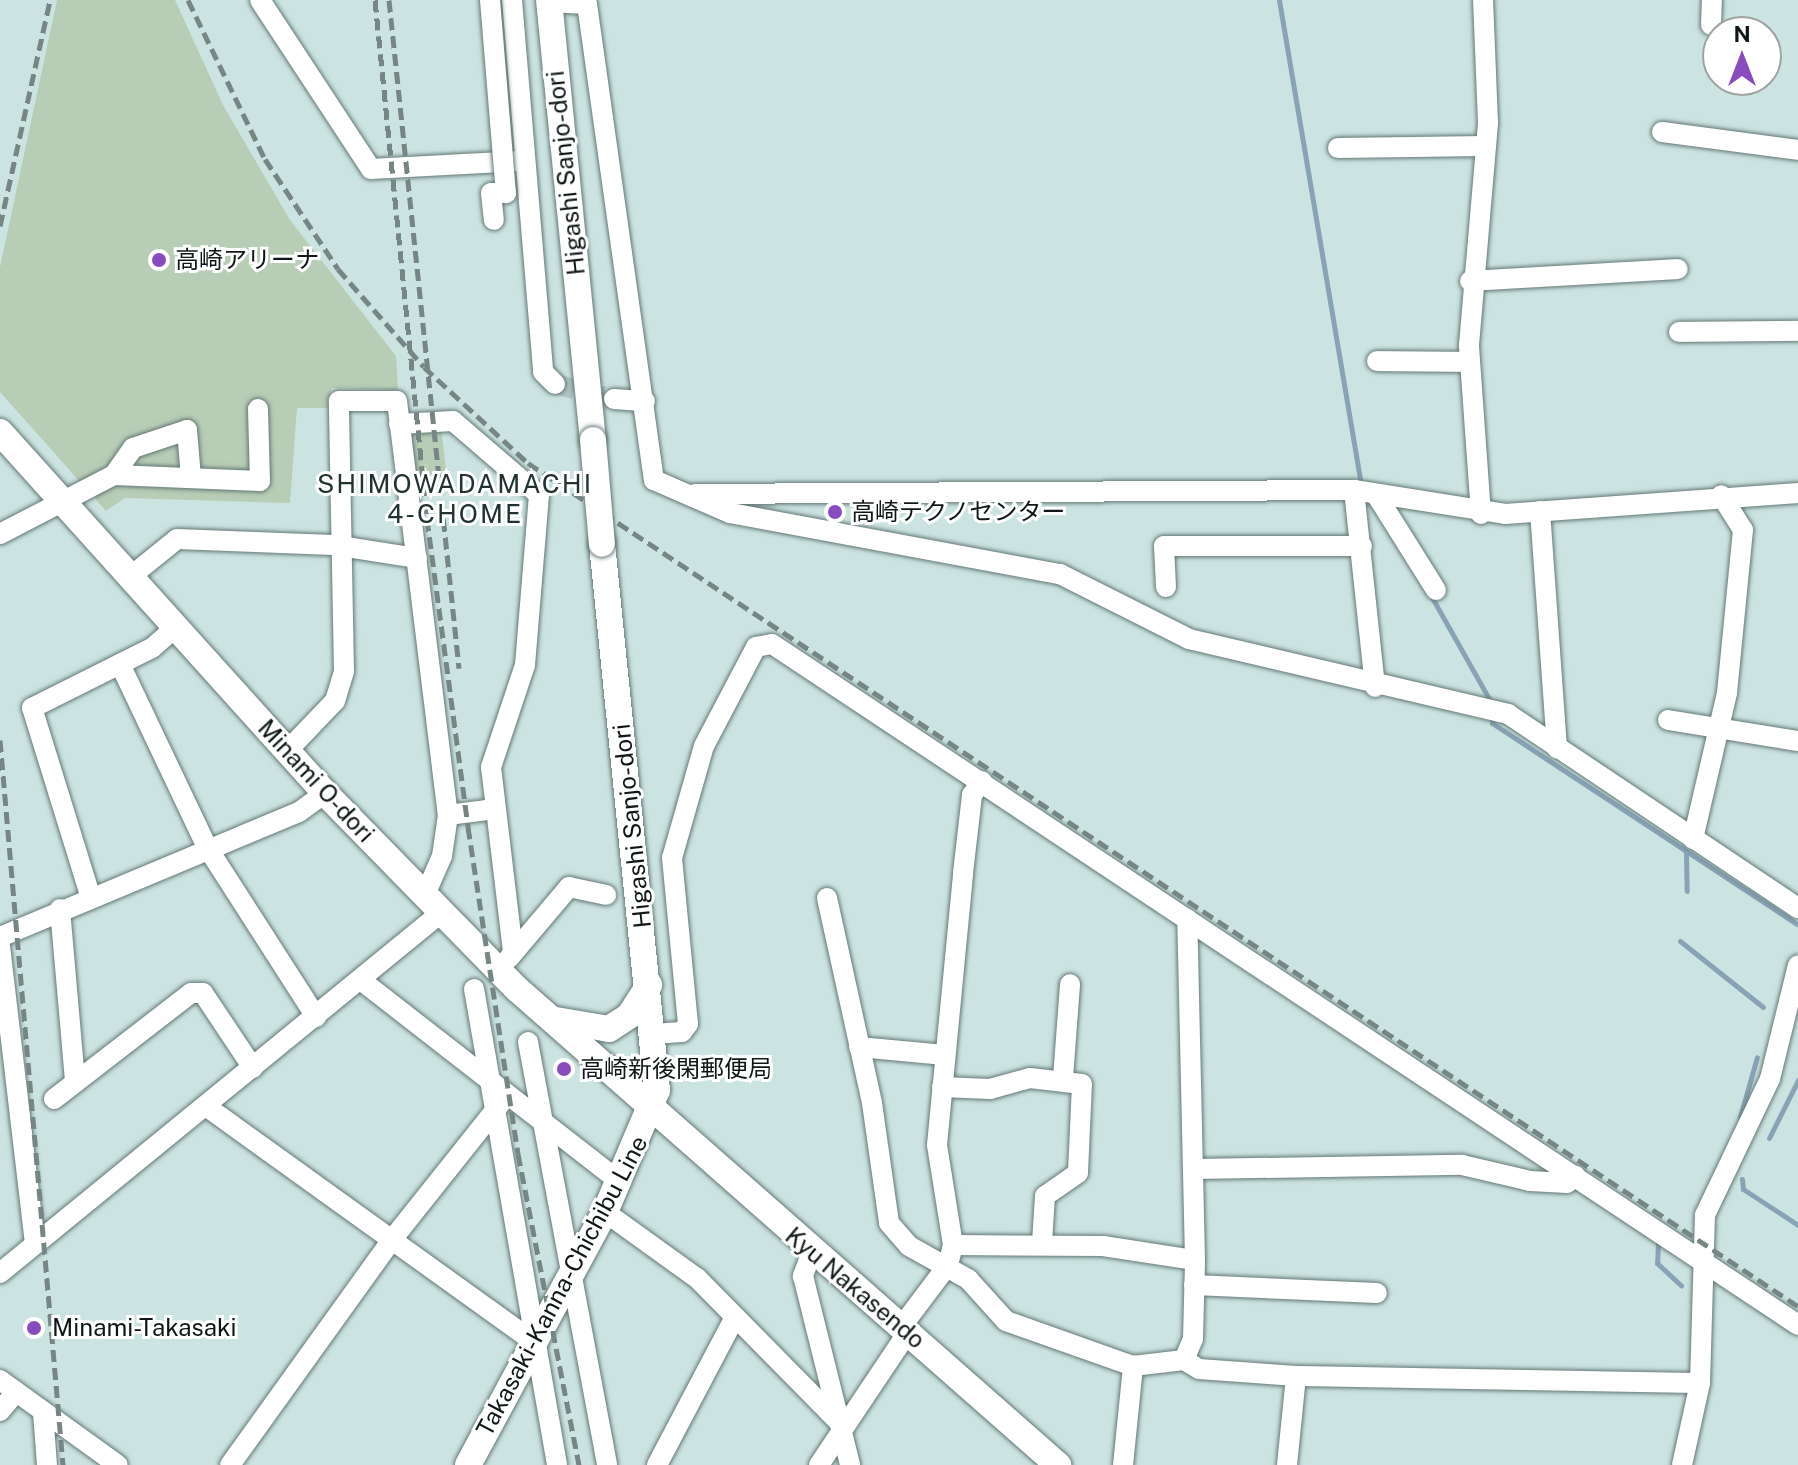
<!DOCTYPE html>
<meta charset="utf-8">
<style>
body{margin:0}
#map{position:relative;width:1798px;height:1465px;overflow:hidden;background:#cce4e1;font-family:"Public Sans","Noto Sans JP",sans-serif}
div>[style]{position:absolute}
.green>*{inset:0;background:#b8cdb5;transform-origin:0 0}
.stream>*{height:5px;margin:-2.5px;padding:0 2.5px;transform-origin:2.5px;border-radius:2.5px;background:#87a3b5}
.minor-tunnel>*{height:20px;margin-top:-10px;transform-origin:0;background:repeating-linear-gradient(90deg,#b0c5c3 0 20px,transparent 0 30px)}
.roads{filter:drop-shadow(0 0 2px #637876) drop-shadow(0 0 2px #637876)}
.minor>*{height:20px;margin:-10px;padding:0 10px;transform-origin:10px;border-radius:10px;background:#fff}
.major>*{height:26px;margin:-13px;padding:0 13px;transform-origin:13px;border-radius:13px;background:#fff}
.rail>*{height:5px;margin-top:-2.5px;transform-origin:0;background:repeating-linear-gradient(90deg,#758684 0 12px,transparent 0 18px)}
.bridges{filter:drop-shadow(0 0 2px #637876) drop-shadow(0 0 2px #637876)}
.minor-bridge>*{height:20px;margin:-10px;padding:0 10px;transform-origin:10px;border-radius:10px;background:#fff}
.major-bridge>*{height:26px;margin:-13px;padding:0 13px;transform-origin:13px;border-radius:13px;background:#fff}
.dots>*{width:22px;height:22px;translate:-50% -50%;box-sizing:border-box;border:4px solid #fff;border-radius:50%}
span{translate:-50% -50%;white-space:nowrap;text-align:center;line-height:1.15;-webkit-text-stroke:6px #fff;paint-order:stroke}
.street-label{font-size:24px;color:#0f1716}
.poi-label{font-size:24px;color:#0f1716}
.left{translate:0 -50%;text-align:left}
.neighbourhood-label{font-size:26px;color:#203331;letter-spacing:2px}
.north{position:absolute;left:1702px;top:16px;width:80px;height:80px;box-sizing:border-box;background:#fff;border:2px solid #9fa2a2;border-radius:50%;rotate:0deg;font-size:22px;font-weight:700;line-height:32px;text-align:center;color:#0f1716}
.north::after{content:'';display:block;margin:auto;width:28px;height:36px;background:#8a4bc0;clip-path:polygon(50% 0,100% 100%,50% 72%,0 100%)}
</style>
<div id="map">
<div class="green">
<div style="clip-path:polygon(57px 0,175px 0,223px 105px,290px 220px,396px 356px,398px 390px,331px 388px,330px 408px,297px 408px,290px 503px,125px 498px,106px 511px,0 392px,0 267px)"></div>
<div style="left:441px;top:428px;width:46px;height:34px;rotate:83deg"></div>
</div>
<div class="stream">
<div style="left:1279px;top:0;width:491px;rotate:80.4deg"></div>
<div style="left:1430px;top:594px;width:129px;rotate:60.6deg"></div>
<div style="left:1493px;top:716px;width:7px;rotate:98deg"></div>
<div style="left:1492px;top:723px;width:365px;rotate:33.4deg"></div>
<div style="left:1686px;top:852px;width:39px;rotate:89deg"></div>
<div style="left:1680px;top:941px;width:106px;rotate:38.5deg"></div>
<div style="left:1740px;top:1117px;width:62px;rotate:-74.2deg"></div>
<div style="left:1769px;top:1138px;width:65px;rotate:-63.4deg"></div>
<div style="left:1742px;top:1179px;width:10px;rotate:84deg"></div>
<div style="left:1743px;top:1189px;width:66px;rotate:33.2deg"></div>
<div style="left:1658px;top:1240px;width:23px;rotate:92deg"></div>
<div style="left:1657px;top:1263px;width:33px;rotate:43deg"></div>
</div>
<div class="minor-tunnel">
<div style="left:555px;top:384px;width:61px;rotate:14.3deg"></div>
</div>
<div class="roads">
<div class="minor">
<div style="left:260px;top:0;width:202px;rotate:56.7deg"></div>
<div style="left:371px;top:169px;width:149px;rotate:-3.1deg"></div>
<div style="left:512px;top:0;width:373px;rotate:85.2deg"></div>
<div style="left:543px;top:372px;width:17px;rotate:45deg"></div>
<div style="left:549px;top:2px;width:38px;rotate:3deg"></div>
<div style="left:587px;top:4px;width:481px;rotate:82deg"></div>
<div style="left:654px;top:480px;width:83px;rotate:23.5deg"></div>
<div style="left:730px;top:513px;width:336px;rotate:10.5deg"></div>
<div style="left:1060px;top:574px;width:144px;rotate:26.7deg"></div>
<div style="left:1189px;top:639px;width:328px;rotate:13.2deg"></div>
<div style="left:1508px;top:714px;width:349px;rotate:33.8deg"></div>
<div style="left:1711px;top:25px;width:25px;rotate:-88deg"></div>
<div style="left:1662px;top:132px;width:137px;rotate:7.5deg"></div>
<div style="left:1338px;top:148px;width:147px;rotate:-0.8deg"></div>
<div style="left:1470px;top:281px;width:208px;rotate:-3.3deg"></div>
<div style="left:1679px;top:332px;width:119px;rotate:-0.5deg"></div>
<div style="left:1377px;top:361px;width:93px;rotate:0.6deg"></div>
<div style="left:614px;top:399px;width:31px;rotate:4deg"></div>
<div style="left:399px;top:424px;width:54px;rotate:-3.2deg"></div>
<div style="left:453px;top:421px;width:113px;rotate:40.7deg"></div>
<div style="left:539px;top:495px;width:171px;rotate:94.7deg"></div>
<div style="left:525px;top:665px;width:108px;rotate:108.4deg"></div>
<div style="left:491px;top:767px;width:186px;rotate:83.2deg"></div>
<div style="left:114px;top:475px;width:33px;rotate:-55deg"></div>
<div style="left:133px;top:448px;width:57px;rotate:-18.4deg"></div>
<div style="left:187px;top:430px;width:48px;rotate:85.2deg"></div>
<div style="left:1354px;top:490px;width:198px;rotate:83.9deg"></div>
<div style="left:695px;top:494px;width:659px;rotate:-0.35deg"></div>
<div style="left:1354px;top:490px;width:153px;rotate:9deg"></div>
<div style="left:1505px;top:514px;width:294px;rotate:-4.1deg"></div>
<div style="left:1377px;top:496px;width:111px;rotate:57.9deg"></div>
<div style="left:1540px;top:511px;width:238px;rotate:85.9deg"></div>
<div style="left:1481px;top:514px;width:169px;rotate:-94.1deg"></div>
<div style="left:1469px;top:345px;width:223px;rotate:-85.1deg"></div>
<div style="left:1488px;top:123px;width:123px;rotate:-92.3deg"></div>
<div style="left:0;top:534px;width:128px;rotate:-27.4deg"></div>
<div style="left:114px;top:475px;width:146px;rotate:2.4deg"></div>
<div style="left:260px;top:481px;width:72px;rotate:-91.6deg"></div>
<div style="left:130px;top:577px;width:60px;rotate:-39deg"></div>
<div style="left:177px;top:539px;width:156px;rotate:2.2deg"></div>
<div style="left:333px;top:545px;width:85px;rotate:8.8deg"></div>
<div style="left:1166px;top:587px;width:41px;rotate:-92.8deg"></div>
<div style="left:1164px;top:546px;width:198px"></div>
<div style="left:120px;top:664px;width:203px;rotate:64.6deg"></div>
<div style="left:207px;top:847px;width:202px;rotate:57.3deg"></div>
<div style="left:1668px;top:720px;width:132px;rotate:9.2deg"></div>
<div style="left:287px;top:751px;width:69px;rotate:-46.2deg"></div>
<div style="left:335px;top:701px;width:31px;rotate:-73deg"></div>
<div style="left:344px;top:671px;width:270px;rotate:-91.1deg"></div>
<div style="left:339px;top:401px;width:58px"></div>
<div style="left:397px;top:401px;width:417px;rotate:83deg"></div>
<div style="left:448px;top:815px;width:41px;rotate:98.3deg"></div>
<div style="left:442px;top:856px;width:43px;rotate:113.6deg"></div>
<div style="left:448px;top:815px;width:47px;rotate:-7.3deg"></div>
<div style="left:1693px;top:839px;width:150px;rotate:-76.9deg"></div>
<div style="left:1727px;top:693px;width:164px;rotate:-84.4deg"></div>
<div style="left:1743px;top:530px;width:41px;rotate:-122.2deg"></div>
<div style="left:90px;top:895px;width:196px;rotate:-107.2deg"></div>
<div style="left:32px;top:708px;width:134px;rotate:-26.6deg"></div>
<div style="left:152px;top:648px;width:30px;rotate:-41deg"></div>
<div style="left:827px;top:898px;width:210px;rotate:77.6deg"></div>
<div style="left:872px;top:1103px;width:121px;rotate:81.9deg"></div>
<div style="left:889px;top:1223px;width:30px;rotate:49deg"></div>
<div style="left:909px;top:1246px;width:68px;rotate:29.2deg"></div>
<div style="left:968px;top:1279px;width:57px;rotate:47.9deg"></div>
<div style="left:1006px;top:1321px;width:135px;rotate:19.5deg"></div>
<div style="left:1133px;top:1366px;width:51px;rotate:-6.7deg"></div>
<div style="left:1184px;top:1360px;width:17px;rotate:31deg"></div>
<div style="left:1199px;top:1369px;width:97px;rotate:4.1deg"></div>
<div style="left:1296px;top:1376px;width:404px;rotate:1deg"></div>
<div style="left:60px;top:909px;width:173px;rotate:85deg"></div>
<div style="left:0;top:937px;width:324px;rotate:-22.7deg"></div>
<div style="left:299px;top:812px;width:32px;rotate:-36deg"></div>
<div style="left:0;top:946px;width:299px;rotate:83.3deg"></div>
<div style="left:509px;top:958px;width:93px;rotate:-49.8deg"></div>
<div style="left:569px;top:887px;width:38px;rotate:12deg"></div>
<div style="left:362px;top:981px;width:326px;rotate:37.9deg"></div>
<div style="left:474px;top:989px;width:483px;rotate:80.1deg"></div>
<div style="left:653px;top:1034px;width:29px;rotate:-4deg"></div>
<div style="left:682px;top:1032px;width:10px;rotate:-53deg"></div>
<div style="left:688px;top:1024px;width:167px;rotate:-95.5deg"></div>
<div style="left:672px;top:858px;width:116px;rotate:-74.1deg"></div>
<div style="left:704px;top:746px;width:112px;rotate:-62.3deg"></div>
<div style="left:756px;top:647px;width:16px;rotate:-11deg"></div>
<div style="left:772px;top:644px;width:1231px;rotate:33.57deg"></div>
<div style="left:528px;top:1042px;width:430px;rotate:79.4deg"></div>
<div style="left:859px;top:1047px;width:86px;rotate:5.3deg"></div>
<div style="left:1063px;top:1078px;width:94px;rotate:-85.7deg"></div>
<div style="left:942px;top:1087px;width:48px;rotate:2.4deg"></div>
<div style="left:990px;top:1089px;width:41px;rotate:-15.4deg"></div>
<div style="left:1030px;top:1078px;width:52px;rotate:6.6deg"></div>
<div style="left:1082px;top:1084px;width:89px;rotate:92.6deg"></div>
<div style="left:1078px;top:1173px;width:40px;rotate:145.1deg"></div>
<div style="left:1045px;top:1196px;width:47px;rotate:93.7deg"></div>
<div style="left:54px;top:1099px;width:173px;rotate:-37.7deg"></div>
<div style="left:191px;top:993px;width:12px"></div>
<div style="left:203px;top:993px;width:90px;rotate:56.3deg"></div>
<div style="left:207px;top:1107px;width:399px;rotate:35.7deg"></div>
<div style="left:1195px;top:1169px;width:267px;rotate:-0.9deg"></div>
<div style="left:1462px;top:1165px;width:70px;rotate:13.2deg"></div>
<div style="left:1530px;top:1181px;width:37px;rotate:3deg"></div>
<div style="left:1567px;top:1183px;width:11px;rotate:-41deg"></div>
<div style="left:605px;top:1212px;width:113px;rotate:35.7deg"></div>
<div style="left:697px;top:1278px;width:206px;rotate:45.4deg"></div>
<div style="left:953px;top:1245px;width:150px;rotate:0.4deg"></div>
<div style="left:1103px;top:1246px;width:93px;rotate:8.7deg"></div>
<div style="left:812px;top:1252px;width:26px;rotate:111deg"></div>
<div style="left:803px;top:1276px;width:195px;rotate:76deg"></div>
<div style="left:0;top:1273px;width:571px;rotate:-39.24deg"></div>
<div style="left:1194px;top:1285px;width:183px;rotate:2.5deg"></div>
<div style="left:902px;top:1326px;width:76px;rotate:-53deg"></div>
<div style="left:948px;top:1265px;width:21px;rotate:-76deg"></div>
<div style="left:953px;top:1245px;width:101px;rotate:-99.1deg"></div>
<div style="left:937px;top:1145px;width:273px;rotate:-84.5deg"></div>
<div style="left:963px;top:873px;width:79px;rotate:-83.4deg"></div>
<div style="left:972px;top:795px;width:17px;rotate:-54deg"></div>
<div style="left:1184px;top:1360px;width:23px;rotate:-67deg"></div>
<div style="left:1193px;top:1339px;width:79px;rotate:-88.5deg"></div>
<div style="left:1195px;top:1260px;width:341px;rotate:-91.3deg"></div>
<div style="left:0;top:1380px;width:145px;rotate:35.8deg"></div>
<div style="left:0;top:1411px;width:25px;rotate:-50deg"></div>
<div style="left:43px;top:1412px;width:53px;rotate:85.7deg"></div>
<div style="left:230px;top:1465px;width:276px;rotate:-54.3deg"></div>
<div style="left:391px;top:1241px;width:186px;rotate:-51.5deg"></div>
<div style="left:657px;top:1465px;width:167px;rotate:-62.2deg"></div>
<div style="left:819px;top:1465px;width:160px;rotate:-56.2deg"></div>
<div style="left:1123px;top:1465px;width:100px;rotate:-84.2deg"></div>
<div style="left:1287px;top:1465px;width:89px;rotate:-84.2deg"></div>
<div style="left:1682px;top:1465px;width:84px;rotate:-77.6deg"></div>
<div style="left:1700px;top:1383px;width:168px;rotate:-88.3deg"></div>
<div style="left:1705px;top:1215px;width:151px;rotate:-64.5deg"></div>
<div style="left:1770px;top:1079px;width:117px;rotate:-76.2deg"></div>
</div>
<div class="major">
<div style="left:549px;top:0;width:442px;rotate:84.3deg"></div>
<div style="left:0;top:432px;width:486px;rotate:48deg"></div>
<div style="left:325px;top:793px;width:274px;rotate:45.6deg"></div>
<div style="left:517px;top:989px;width:721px;rotate:41.34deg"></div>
<div style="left:556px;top:1020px;width:54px;rotate:9.6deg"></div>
<div style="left:609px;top:1029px;width:24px;rotate:-33deg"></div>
<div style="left:629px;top:1016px;width:37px;rotate:-57deg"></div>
<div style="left:468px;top:1465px;width:288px;rotate:-61.6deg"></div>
<div style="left:605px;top:1212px;width:133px;rotate:-66.9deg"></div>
<div style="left:657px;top:1090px;width:549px;rotate:-95.75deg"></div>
</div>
</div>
<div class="rail">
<div style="left:188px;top:0;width:177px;rotate:64.2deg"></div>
<div style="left:265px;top:159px;width:132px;rotate:56.4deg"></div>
<div style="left:338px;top:269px;width:130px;rotate:48.7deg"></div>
<div style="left:424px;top:367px;width:142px;rotate:42.7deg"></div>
<div style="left:528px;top:463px;width:1524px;rotate:33.58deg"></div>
<div style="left:375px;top:0;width:522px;rotate:84.28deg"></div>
<div style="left:427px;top:519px;width:311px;rotate:82.4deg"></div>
<div style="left:468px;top:827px;width:331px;rotate:81.3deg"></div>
<div style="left:518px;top:1154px;width:317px;rotate:78.9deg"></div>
<div style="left:389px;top:0;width:672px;rotate:84.02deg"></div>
<div style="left:0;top:226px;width:231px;rotate:-77.5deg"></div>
<div style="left:0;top:740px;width:728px;rotate:85.03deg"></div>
</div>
<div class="bridges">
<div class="minor-bridge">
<div style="left:490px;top:0;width:194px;rotate:85.3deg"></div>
<div style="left:506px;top:193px;width:15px;rotate:180deg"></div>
<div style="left:491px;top:193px;width:27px;rotate:84deg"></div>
</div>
<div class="major-bridge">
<div style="left:593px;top:440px;width:104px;rotate:85.1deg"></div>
</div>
</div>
<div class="dots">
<div style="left:159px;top:260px;background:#8a4bc0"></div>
<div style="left:835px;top:512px;background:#8a4bc0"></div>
<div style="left:564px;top:1069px;background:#8a4bc0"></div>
<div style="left:34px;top:1328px;background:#8a4bc0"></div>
</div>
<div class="street-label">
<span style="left:566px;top:173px;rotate:-96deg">Higashi Sanjo-dori</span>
<span style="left:316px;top:781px;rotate:47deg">Minami O-dori</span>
<span style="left:632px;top:826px;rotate:-96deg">Higashi Sanjo-dori</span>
<span style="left:562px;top:1286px;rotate:-62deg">Takasaki-Kanna-Chichibu Line</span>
<span style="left:855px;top:1288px;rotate:40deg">Kyu Nakasendo</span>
</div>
<div class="poi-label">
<span class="left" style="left:175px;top:260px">高崎アリーナ</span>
<span class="left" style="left:851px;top:512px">高崎テクノセンター</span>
<span class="left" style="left:580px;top:1069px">高崎新後閑郵便局</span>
<span class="left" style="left:52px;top:1328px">Minami-Takasaki</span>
</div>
<div class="neighbourhood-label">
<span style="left:455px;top:499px">SHIMOWADAMACHI<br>4-CHOME</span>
</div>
<div class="north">N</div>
</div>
